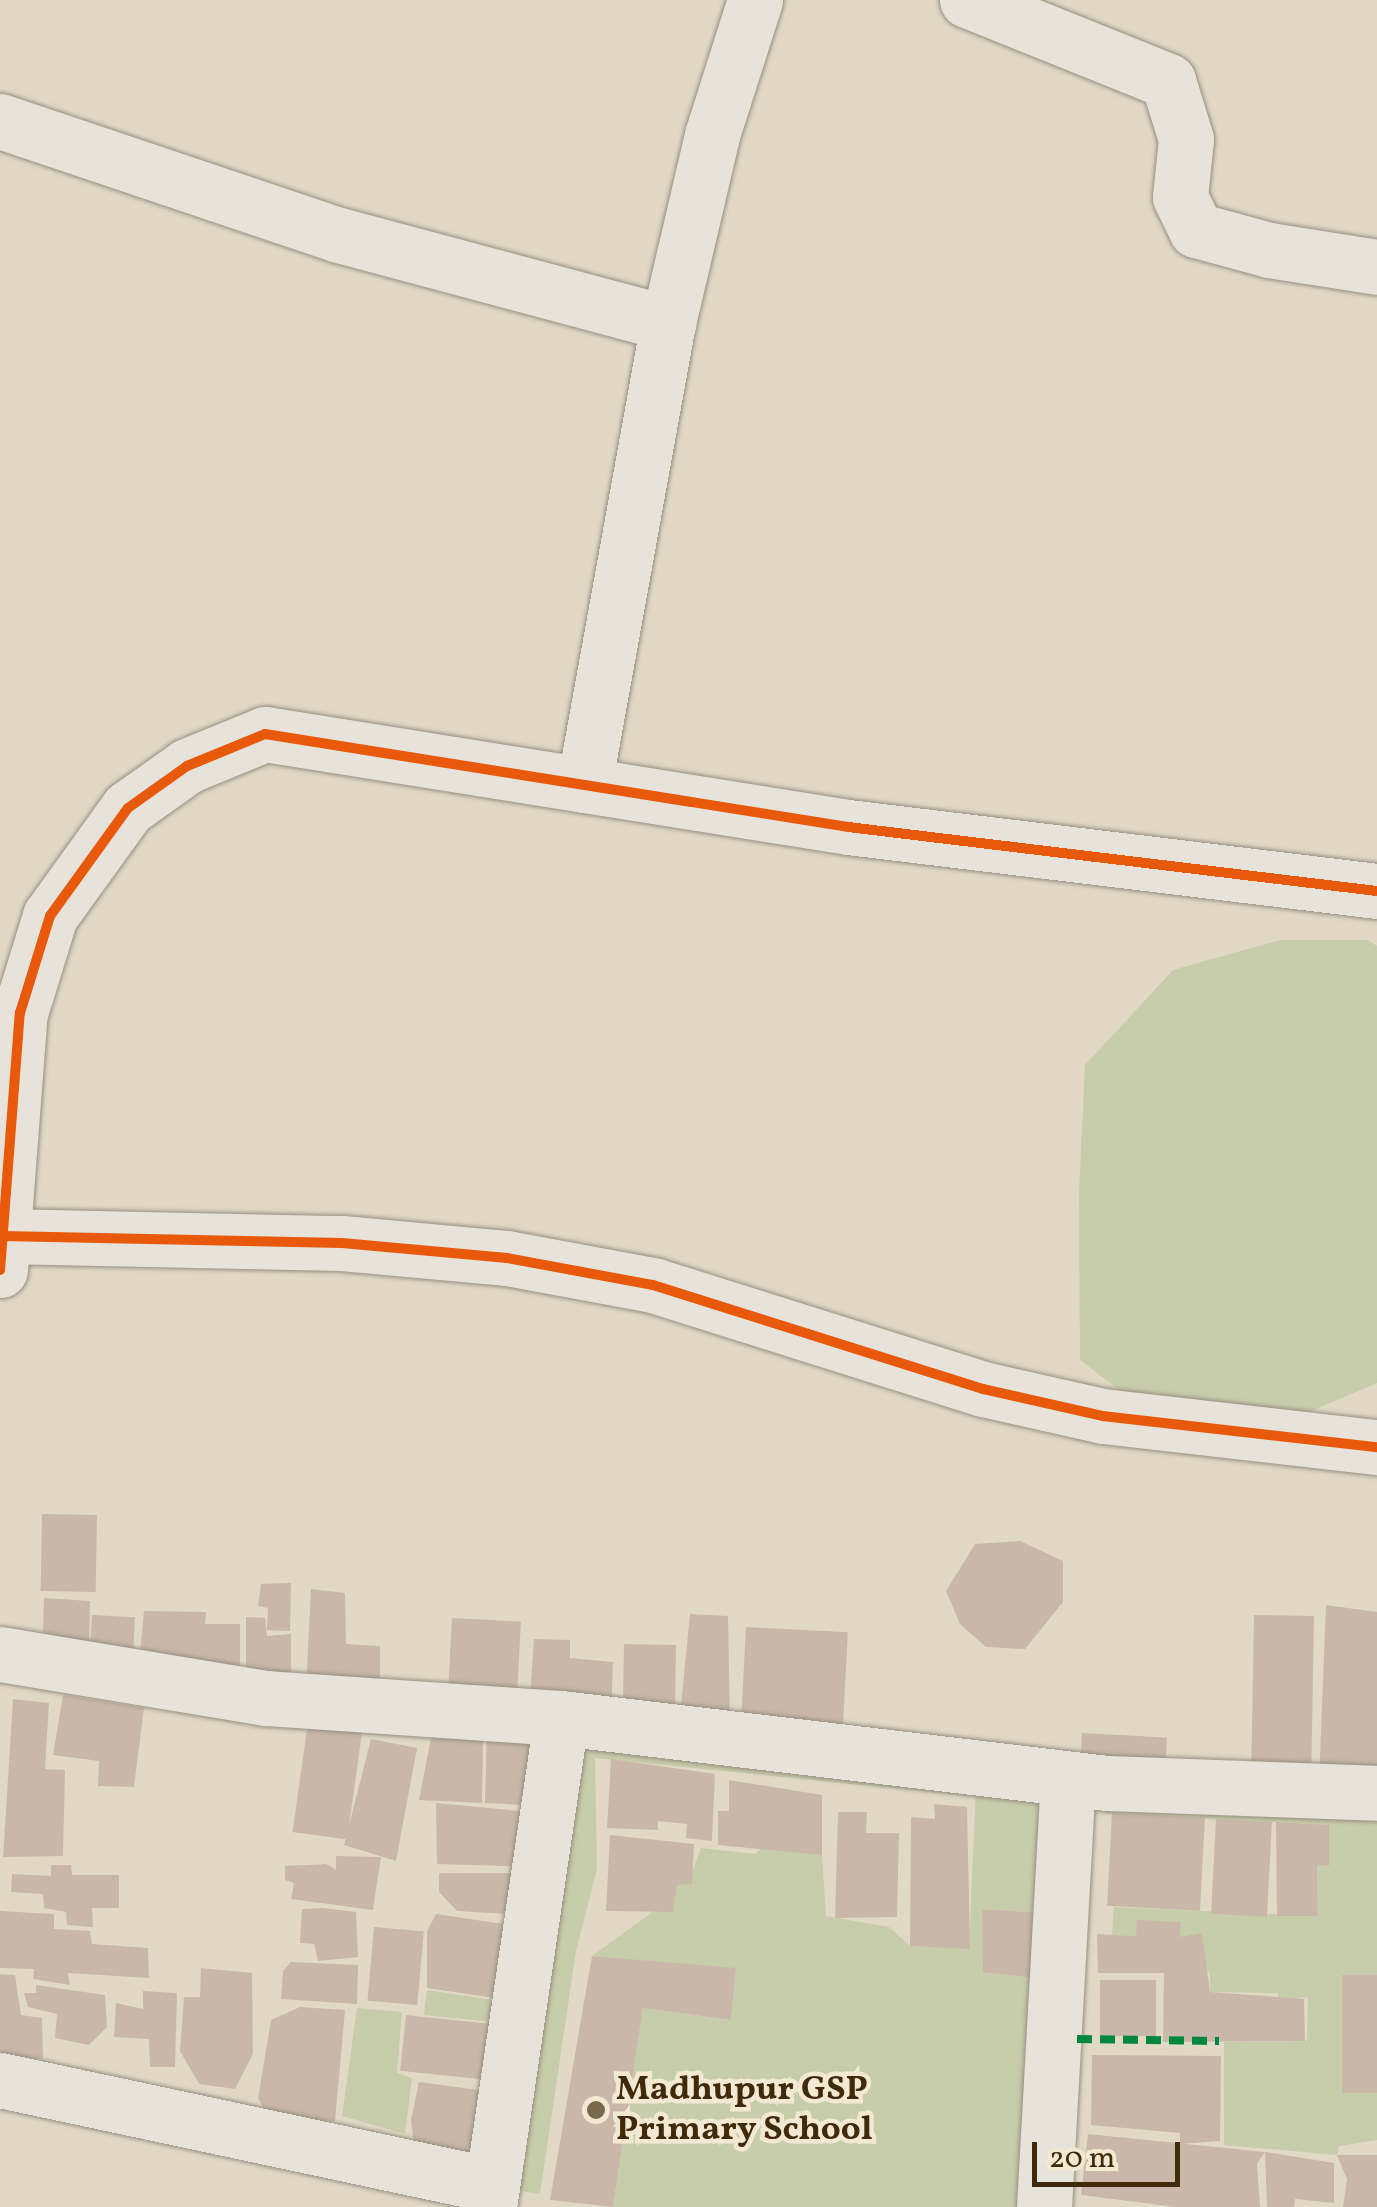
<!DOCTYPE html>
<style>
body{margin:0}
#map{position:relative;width:1377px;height:2207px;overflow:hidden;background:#e1d9c6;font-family:Vollkorn,serif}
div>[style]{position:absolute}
.green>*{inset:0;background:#c7ccab}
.building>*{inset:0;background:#c9b8a9;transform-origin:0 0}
.roads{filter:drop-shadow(0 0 2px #978f81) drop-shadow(0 0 2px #978f81)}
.minor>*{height:55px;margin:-27.5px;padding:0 27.5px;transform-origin:27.5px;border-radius:27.5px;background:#e7e3da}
.quiet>*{height:8px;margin-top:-4px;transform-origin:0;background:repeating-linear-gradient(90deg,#00873e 0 15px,transparent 0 23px)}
.cycleway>*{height:10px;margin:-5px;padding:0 5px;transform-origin:5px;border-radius:5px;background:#e8590c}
.dots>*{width:28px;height:28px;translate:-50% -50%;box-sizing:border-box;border:5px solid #f3e9d2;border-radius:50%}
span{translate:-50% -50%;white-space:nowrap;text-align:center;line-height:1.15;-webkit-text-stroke:9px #f3e9d2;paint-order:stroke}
.poi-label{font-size:35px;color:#3f2b0c;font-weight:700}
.left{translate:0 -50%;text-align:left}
.scale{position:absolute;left:1032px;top:2142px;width:148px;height:45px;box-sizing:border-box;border:5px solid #3f2b0c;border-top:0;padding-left:12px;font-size:30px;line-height:35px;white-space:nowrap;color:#3f2b0c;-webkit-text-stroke:8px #f3e9d2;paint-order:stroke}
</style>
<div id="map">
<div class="green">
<div style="clip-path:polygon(1280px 940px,1368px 940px,1377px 946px,1377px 1383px,1278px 1425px,1136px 1403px,1080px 1360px,1079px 1192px,1085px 1065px,1173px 970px)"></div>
<div style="clip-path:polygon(569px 1722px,967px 1777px,968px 1796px,595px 1758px,597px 1869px,576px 1951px,540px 2194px,501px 2188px)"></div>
<div style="clip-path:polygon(1107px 1783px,1377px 1796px,1377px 2140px,1339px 2146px,1337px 2155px,1224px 2145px,1224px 2042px,1307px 2041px,1308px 1997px,1278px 2001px,1278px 1993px,1210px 1992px,1210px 1974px,1180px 1937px,1181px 1922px,1136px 1936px,1112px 1935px,1114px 1907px,1318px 1916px,1317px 1865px,1329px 1866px,1329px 1825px,1105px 1813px)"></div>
<div style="clip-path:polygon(976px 1786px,1065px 1788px,1046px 1913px,983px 1909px,1054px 1979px,1024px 2207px,613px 2207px,643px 2008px,731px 2020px,736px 1969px,592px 1956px,651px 1913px,694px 1867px,701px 1848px,755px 1854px,769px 1841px,822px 1855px,826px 1916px,889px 1927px,910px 1946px,969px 1948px)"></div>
<div style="clip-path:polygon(427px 1990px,514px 2003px,512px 2024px,424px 2015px)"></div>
<div style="clip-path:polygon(357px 2008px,402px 2012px,397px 2073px,412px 2078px,405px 2134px,342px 2116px)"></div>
</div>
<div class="building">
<div style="left:42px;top:1514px;width:55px;height:77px;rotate:1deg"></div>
<div style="clip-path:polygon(1020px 1541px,1063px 1561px,1063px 1602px,1025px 1649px,986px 1647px,960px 1624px,946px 1591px,975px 1544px)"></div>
<div style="clip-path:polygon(291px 1583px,290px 1631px,267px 1630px,268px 1608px,258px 1606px,261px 1584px)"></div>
<div style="clip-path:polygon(311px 1589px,345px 1593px,346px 1644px,380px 1646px,380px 1693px,306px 1690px)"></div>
<div style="clip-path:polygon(44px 1598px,90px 1601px,89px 1655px,55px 1654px,43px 1631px)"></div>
<div style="clip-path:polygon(1326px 1605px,1377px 1612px,1377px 1784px,1319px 1782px)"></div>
<div style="clip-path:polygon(144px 1611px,206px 1612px,205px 1624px,240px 1624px,240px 1675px,139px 1664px)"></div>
<div style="clip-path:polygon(690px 1614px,728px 1616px,730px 1725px,680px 1716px)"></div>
<div style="left:92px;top:1615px;width:43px;height:39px;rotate:3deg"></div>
<div style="left:1254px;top:1615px;width:60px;height:162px;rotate:1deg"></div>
<div style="clip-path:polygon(246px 1617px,265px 1618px,267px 1636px,291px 1634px,291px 1686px,246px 1685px)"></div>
<div style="left:452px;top:1618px;width:69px;height:86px;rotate:3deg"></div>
<div style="left:746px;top:1627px;width:102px;height:101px;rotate:3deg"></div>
<div style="clip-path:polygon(534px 1639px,570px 1640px,570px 1658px,613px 1662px,611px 1719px,529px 1710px)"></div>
<div style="left:624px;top:1644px;width:52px;height:67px;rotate:1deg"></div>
<div style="clip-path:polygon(63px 1695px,144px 1708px,134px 1787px,98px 1786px,99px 1761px,53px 1755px)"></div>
<div style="clip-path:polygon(13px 1699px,49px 1703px,45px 1769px,65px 1770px,63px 1856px,3px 1857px)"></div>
<div style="left:308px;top:1722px;width:55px;height:111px;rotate:8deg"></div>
<div style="clip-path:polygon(487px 1731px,549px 1747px,540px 1806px,485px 1803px)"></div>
<div style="clip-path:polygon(432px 1733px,483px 1739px,482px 1803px,419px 1800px)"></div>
<div style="left:1082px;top:1733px;width:85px;height:40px;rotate:3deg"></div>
<div style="clip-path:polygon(371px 1739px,417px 1748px,396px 1861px,344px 1845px)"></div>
<div style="clip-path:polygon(611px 1759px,715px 1774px,712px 1841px,686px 1838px,687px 1824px,658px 1821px,658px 1830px,607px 1828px)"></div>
<div style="clip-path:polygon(729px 1780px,822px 1795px,822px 1855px,718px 1845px,718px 1811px,729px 1811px)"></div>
<div style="clip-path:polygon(436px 1803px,540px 1813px,534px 1867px,437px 1864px)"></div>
<div style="clip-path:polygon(934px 1804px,967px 1807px,970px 1949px,910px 1946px,911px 1817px,935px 1819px)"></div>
<div style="clip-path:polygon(838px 1812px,867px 1812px,866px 1833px,899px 1833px,897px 1917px,835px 1918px)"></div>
<div style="left:1112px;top:1813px;width:93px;height:93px;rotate:3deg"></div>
<div style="left:1216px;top:1819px;width:56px;height:95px;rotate:3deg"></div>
<div style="clip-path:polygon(1276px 1822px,1329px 1825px,1329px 1866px,1317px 1865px,1318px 1916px,1277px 1916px)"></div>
<div style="clip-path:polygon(610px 1835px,694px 1844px,692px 1884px,677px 1885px,673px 1912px,606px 1911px)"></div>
<div style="clip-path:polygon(336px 1856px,381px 1857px,373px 1910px,291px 1899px,294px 1883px,285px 1880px,285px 1866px,326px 1864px,336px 1870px)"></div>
<div style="clip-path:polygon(51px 1865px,71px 1865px,72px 1875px,119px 1875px,119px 1908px,92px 1908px,93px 1927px,67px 1925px,66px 1912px,44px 1908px,43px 1894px,11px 1892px,12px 1874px,51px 1876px)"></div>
<div style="clip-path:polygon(439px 1873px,533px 1873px,529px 1915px,457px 1911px,439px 1892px)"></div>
<div style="clip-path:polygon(323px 1908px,356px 1912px,358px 1957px,318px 1961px,314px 1944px,300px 1943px,302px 1909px)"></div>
<div style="clip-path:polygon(982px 1909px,1046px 1913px,1045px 1979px,983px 1972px)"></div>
<div style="clip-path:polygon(0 1911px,54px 1914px,54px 1929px,90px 1931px,92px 1944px,148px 1948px,149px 1978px,68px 1973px,70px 1985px,33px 1979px,34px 1969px,0 1968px)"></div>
<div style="clip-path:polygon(436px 1914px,524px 1927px,515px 2001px,427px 1988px,427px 1931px)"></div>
<div style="clip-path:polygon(1137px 1920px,1181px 1922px,1180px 1937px,1202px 1933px,1210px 1992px,1304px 1999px,1305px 2041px,1163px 2042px,1164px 1973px,1098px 1973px,1097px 1934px,1136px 1936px)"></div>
<div style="left:374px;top:1927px;width:50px;height:74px;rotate:5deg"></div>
<div style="clip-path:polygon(592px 1956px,736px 1968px,731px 2020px,643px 2008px,613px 2207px,550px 2200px)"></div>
<div style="clip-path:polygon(291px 1962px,358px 1965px,357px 2004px,281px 1999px,283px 1971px)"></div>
<div style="clip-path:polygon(201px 1968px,252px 1973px,253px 2054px,235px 2089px,199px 2084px,180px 2051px,184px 1997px,200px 1997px)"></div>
<div style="clip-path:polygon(0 1974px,15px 1975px,21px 2015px,42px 2018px,43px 2059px,0 2056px)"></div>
<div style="left:1342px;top:1975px;width:35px;height:118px"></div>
<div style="left:1100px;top:1980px;width:56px;height:56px"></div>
<div style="clip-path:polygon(36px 1985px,105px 1995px,107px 2027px,89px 2045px,55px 2038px,57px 2014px,28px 2007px,24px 1993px,36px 1993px)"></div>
<div style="clip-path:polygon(143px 1991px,177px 1993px,175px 2067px,150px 2067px,149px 2039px,114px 2037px,116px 2003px,143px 2009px)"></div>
<div style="clip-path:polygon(300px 2007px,345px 2010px,335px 2121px,272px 2123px,258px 2098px,271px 2020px)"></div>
<div style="left:406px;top:2015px;width:105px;height:56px;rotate:6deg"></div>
<div style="clip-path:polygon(1092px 2055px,1221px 2056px,1220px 2141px,1180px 2144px,1180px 2133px,1091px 2125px)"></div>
<div style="clip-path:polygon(419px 2082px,501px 2093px,492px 2165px,414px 2147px,411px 2120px)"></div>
<div style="clip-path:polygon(1088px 2134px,1265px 2152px,1257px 2164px,1260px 2207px,1176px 2207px,1081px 2195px)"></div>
<div style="clip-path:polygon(1265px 2152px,1334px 2163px,1334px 2203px,1295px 2199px,1294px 2207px,1267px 2207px)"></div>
<div style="clip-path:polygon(1337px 2155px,1377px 2155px,1377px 2207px,1343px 2207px,1347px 2179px)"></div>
</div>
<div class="roads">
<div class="minor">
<div style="left:967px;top:0;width:217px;rotate:21.9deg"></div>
<div style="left:1168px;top:81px;width:61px;rotate:72.8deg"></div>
<div style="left:1186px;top:139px;width:58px;rotate:95.9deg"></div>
<div style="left:1180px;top:197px;width:37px;rotate:64deg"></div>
<div style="left:1196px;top:230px;width:76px;rotate:15.3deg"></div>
<div style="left:1269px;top:250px;width:109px;rotate:8.9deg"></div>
<div style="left:0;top:121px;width:358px;rotate:18.6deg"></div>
<div style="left:339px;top:235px;width:341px;rotate:15deg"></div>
<div style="left:584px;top:785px;width:470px;rotate:-79.7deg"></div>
<div style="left:668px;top:323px;width:193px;rotate:-76.8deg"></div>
<div style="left:712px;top:135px;width:142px;rotate:-72.3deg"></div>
<div style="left:2px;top:1236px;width:340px;rotate:1.2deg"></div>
<div style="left:342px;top:1243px;width:166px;rotate:5.2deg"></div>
<div style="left:507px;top:1258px;width:148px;rotate:10.5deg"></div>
<div style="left:653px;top:1285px;width:346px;rotate:17.5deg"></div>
<div style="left:983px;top:1389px;width:123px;rotate:12.7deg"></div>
<div style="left:1103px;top:1416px;width:276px;rotate:6.5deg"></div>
<div style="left:0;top:1270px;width:258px;rotate:-85.6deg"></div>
<div style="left:20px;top:1013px;width:102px;rotate:-72.8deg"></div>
<div style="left:50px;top:916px;width:133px;rotate:-54.2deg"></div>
<div style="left:128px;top:808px;width:72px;rotate:-35.4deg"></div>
<div style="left:187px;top:766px;width:84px;rotate:-22.3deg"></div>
<div style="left:265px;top:734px;width:590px;rotate:9.06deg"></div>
<div style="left:848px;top:827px;width:533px;rotate:6.9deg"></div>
<div style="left:0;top:1654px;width:270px;rotate:9.4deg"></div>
<div style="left:266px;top:1698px;width:296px;rotate:3.9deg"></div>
<div style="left:561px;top:1718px;width:550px;rotate:6.79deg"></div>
<div style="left:1107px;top:1783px;width:270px;rotate:2.1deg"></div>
<div style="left:0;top:2080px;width:503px;rotate:12.05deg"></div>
<div style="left:489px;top:2207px;width:494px;rotate:-81.6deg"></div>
<div style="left:1044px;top:2207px;width:429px;rotate:-86.8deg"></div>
</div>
</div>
<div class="quiet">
<div style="left:1077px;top:2039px;width:142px;rotate:0.8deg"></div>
</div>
<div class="cycleway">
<div style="left:2px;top:1236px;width:340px;rotate:1.2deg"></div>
<div style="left:342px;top:1243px;width:166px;rotate:5.2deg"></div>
<div style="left:507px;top:1258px;width:148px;rotate:10.5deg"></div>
<div style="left:653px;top:1285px;width:346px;rotate:17.5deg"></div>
<div style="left:983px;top:1389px;width:123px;rotate:12.7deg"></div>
<div style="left:1103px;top:1416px;width:276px;rotate:6.5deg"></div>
<div style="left:0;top:1270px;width:258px;rotate:-85.6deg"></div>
<div style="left:20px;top:1013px;width:102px;rotate:-72.8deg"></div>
<div style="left:50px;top:916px;width:133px;rotate:-54.2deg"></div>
<div style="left:128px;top:808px;width:72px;rotate:-35.4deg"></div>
<div style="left:187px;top:766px;width:84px;rotate:-22.3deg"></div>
<div style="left:265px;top:734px;width:590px;rotate:9.06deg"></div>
<div style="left:848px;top:827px;width:533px;rotate:6.9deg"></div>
</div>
<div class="dots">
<div style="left:596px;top:2110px;background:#78684d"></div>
</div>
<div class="poi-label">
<span class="left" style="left:616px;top:2110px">Madhupur GSP<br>Primary School</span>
</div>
<div class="scale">20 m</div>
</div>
